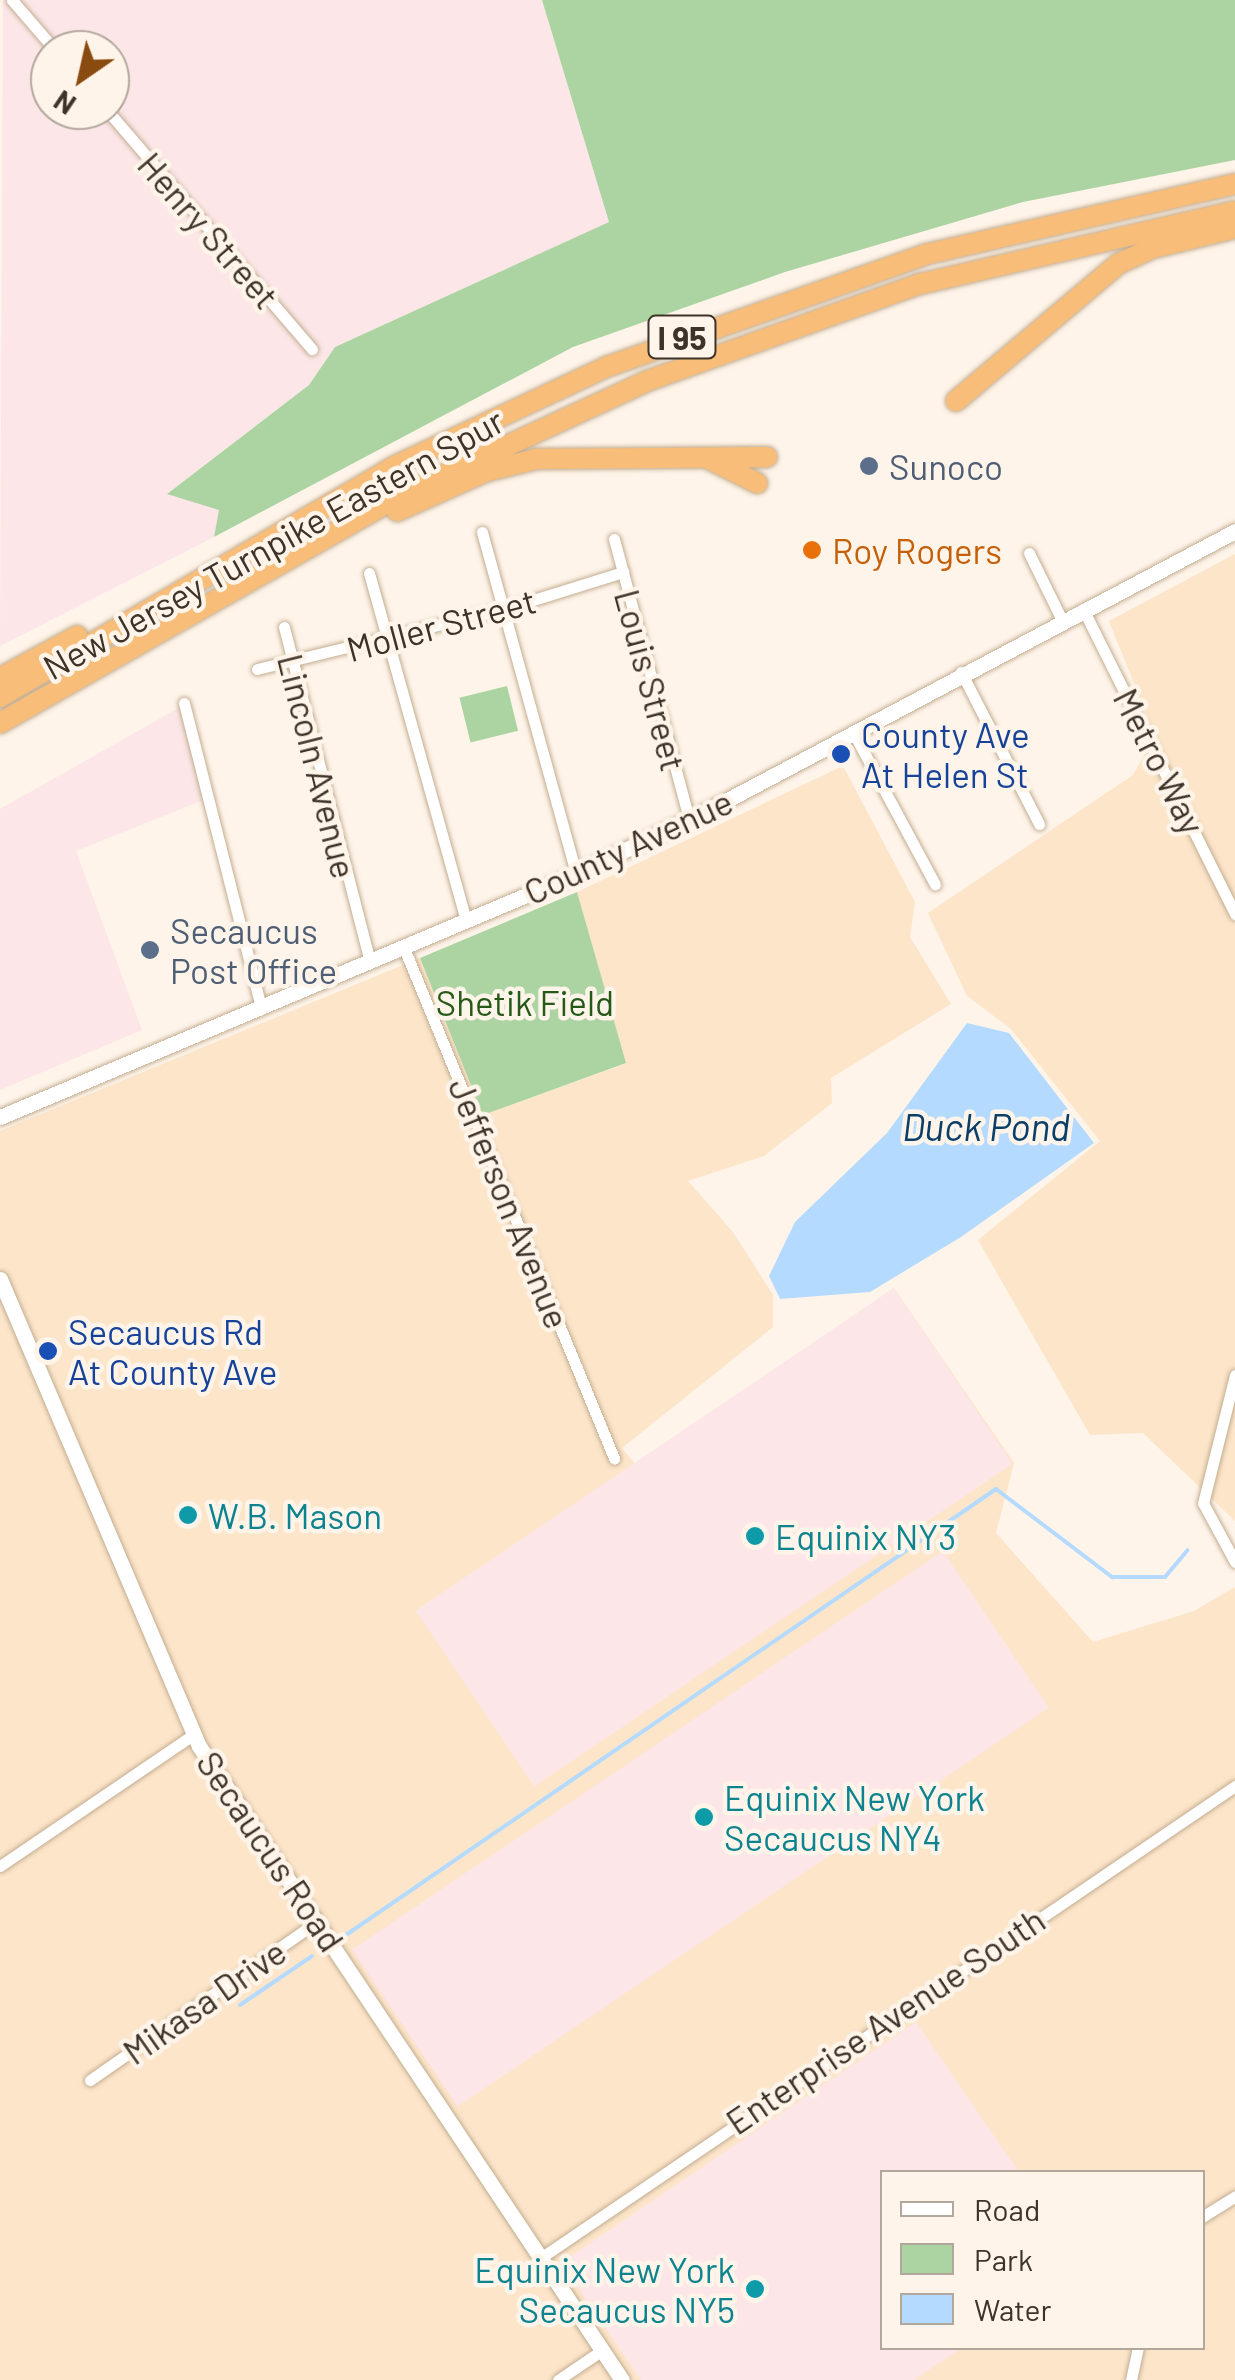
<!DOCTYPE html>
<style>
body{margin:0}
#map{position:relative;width:1235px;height:2380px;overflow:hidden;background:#fef4e9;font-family:Barlow,sans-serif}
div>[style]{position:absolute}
.built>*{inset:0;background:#fce5c9}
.industrial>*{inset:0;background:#fce6e7;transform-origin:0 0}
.green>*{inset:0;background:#acd4a3;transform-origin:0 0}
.water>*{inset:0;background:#b4daff}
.stream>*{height:4px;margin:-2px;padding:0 2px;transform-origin:2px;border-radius:2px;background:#b4daff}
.roads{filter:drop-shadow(0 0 2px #c3ad91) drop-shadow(0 0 2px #c3ad91)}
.street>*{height:11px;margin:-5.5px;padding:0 5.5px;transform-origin:5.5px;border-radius:5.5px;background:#fff}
.secondary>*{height:15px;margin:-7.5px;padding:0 7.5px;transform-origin:7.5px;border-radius:7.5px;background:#fff}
.highway>*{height:20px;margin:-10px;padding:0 10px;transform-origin:10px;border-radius:10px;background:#f8be79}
.dots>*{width:28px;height:28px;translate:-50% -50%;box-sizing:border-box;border:5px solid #fef4e9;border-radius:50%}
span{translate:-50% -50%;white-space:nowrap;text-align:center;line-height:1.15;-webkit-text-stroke:9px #fef4e9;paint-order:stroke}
.shield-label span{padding:2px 8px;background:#fef4e9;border:2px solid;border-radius:8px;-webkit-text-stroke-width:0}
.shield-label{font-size:32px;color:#3d3328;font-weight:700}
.street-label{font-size:35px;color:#3d3328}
.service-label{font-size:35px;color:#4e5e75}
.left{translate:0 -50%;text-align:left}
.food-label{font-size:35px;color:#c56008}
.transit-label{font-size:35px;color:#164399}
.park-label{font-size:35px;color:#255918}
.culture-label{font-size:35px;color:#0d838f}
.right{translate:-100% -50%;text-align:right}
.water-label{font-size:38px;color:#0a3f69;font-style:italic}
.legend{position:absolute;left:880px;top:2170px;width:325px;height:180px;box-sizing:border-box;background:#fef4e9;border:2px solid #b1a79c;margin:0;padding:12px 18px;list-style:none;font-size:30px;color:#3d3328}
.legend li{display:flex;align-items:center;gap:20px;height:50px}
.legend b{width:50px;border:2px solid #b1a79c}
.north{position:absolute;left:30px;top:30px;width:100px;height:100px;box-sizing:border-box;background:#fef4e9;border:2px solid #b1a79c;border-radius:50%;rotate:214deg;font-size:28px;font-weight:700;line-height:40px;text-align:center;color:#3d3328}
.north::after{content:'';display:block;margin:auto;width:35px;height:45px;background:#8a4b10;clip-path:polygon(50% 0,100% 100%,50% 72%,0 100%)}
</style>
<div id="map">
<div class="built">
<div style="clip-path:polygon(1235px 554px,1235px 1521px,1143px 1433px,1090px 1435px,978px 1240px,1100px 1141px,1011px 1029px,967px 996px,928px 913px,1133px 775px,1155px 736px,1109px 621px)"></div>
<div style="clip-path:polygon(evenodd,843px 766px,915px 902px,910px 937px,951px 1004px,831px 1078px,832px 1103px,764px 1156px,688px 1181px,733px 1232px,773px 1295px,773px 1327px,622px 1448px,636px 1465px,894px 1288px,1014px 1463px,996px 1533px,1093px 1642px,1194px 1611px,1235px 1587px,1235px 2380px,0 2380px,0 1131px,420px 958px,483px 1115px,625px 1064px,577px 892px,843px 766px,882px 2172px,1202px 2172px,1202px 2348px,882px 2348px,882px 2172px)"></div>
</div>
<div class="industrial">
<div style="clip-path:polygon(evenodd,3px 0,542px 0,610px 222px,335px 347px,309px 385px,168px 493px,220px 510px,214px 537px,0 646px,3px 0,50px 50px,110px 50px,110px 110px,50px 110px,50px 50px)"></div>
<div style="clip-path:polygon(184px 705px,206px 799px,76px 851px,142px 1030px,0 1090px,0 809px)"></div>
<div style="left:894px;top:1288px;width:212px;height:577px;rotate:56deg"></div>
<div style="left:943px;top:1551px;width:189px;height:713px;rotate:56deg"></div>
<div style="clip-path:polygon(916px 2022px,1019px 2172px,882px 2172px,882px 2348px,962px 2348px,914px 2380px,641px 2380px,561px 2263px)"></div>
</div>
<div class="green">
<div style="clip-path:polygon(542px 0,1235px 0,1235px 160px,1023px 202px,785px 272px,573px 347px,214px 537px,219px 510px,167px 494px,309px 385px,335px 347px,609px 222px)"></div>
<div style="left:507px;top:686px;width:46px;height:49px;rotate:76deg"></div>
<div style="clip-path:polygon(577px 892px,626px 1063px,483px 1115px,420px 958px)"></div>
</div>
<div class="water">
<div style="clip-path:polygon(967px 1023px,1009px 1033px,1094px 1143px,961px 1237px,870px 1292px,780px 1299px,769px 1276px,795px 1222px,887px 1133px)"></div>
</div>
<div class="stream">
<div style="left:343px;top:1937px;width:792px;rotate:-34.45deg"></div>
<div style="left:996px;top:1489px;width:146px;rotate:37.2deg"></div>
<div style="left:1112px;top:1577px;width:53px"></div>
<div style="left:1165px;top:1577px;width:35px;rotate:-50deg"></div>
<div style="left:240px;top:2005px;width:87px;rotate:-34.2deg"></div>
</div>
<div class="roads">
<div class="street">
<div style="left:12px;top:0;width:66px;rotate:49.3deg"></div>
<div style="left:107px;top:110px;width:315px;rotate:49.4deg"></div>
<div style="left:482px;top:532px;width:355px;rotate:74.6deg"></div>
<div style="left:614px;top:539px;width:290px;rotate:75deg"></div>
<div style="left:1029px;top:553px;width:75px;rotate:63.8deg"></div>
<div style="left:369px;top:573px;width:361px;rotate:74.4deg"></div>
<div style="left:1083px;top:609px;width:341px;rotate:63.5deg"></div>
<div style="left:284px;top:627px;width:346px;rotate:75.6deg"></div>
<div style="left:257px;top:669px;width:254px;rotate:-13.7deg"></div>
<div style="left:504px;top:609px;width:125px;rotate:-17.3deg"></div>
<div style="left:961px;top:672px;width:171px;rotate:62.8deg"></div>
<div style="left:184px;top:703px;width:315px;rotate:75.8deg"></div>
<div style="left:853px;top:732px;width:173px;rotate:61.7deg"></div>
<div style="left:404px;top:948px;width:552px;rotate:67.62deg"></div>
<div style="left:1235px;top:1375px;width:132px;rotate:104deg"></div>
<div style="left:1203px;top:1503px;width:67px;rotate:61.5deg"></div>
<div style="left:0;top:1866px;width:235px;rotate:-34.2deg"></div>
<div style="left:90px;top:2080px;width:278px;rotate:-34.9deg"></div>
<div style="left:1202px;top:2217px;width:39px;rotate:-32deg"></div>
<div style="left:539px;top:2259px;width:842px;rotate:-34.2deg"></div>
<div style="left:558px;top:2380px;width:52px;rotate:-34deg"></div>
<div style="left:1131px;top:2380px;width:33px;rotate:-78deg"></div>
</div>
<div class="secondary">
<div style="left:0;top:1117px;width:618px;rotate:-22.87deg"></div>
<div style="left:569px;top:877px;width:161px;rotate:-25.8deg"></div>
<div style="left:714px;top:807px;width:590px;rotate:-27.91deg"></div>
<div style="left:0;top:1279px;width:508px;rotate:66.92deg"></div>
<div style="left:199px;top:1746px;width:762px;rotate:56.29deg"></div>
</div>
<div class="highway">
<div style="left:956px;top:401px;width:212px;rotate:-40.2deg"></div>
<div style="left:1118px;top:264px;width:38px;rotate:-25deg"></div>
<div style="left:1153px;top:248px;width:84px;rotate:-13.7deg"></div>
<div style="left:709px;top:459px;width:54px;rotate:26.6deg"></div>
<div style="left:397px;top:511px;width:98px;rotate:-24deg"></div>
<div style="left:487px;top:471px;width:51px;rotate:-13.5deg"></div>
<div style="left:537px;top:459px;width:230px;rotate:-0.5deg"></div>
<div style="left:0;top:678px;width:88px;rotate:-28.6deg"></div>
<div style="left:0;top:697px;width:455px;rotate:-30.3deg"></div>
<div style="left:393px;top:467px;width:238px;rotate:-25.1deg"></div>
<div style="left:609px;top:366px;width:337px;rotate:-19.4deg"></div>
<div style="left:927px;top:254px;width:316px;rotate:-12.8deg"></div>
<div style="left:0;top:723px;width:468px;rotate:-29.6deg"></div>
<div style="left:407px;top:492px;width:264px;rotate:-24.8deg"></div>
<div style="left:647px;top:381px;width:290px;rotate:-19.6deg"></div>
<div style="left:920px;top:284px;width:323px;rotate:-13deg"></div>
</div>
</div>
<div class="dots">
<div style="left:869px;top:466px;background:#5c6f8a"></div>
<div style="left:812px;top:550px;background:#e8710a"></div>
<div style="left:841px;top:754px;background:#1a4fb4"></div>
<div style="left:150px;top:950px;background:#5c6f8a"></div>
<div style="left:48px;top:1351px;background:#1a4fb4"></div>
<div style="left:188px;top:1515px;background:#0f9aa8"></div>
<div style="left:755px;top:1536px;background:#0f9aa8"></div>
<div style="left:704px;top:1817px;background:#0f9aa8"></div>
<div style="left:755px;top:2289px;background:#0f9aa8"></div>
</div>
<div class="shield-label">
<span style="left:682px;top:337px">I 95</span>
</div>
<div class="street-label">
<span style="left:209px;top:230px;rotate:49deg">Henry Street</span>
<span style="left:273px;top:543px;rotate:-29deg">New Jersey Turnpike Eastern Spur</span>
<span style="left:441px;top:624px;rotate:-15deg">Moller Street</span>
<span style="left:651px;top:680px;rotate:75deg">Louis Street</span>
<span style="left:1160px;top:761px;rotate:63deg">Metro Way</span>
<span style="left:318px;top:766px;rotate:76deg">Lincoln Avenue</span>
<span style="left:628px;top:846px;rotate:-25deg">County Avenue</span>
<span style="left:510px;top:1203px;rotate:68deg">Jefferson Avenue</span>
<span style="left:271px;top:1851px;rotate:56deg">Secaucus Road</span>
<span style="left:204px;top:2001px;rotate:-35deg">Mikasa Drive</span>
<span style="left:885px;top:2020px;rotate:-34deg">Enterprise Avenue South</span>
</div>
<div class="service-label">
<span class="left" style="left:889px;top:466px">Sunoco</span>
<span class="left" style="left:170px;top:950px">Secaucus<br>Post Office</span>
</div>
<div class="food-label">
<span class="left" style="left:832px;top:550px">Roy Rogers</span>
</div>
<div class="transit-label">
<span class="left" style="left:861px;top:754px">County Ave<br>At Helen St</span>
<span class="left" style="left:68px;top:1351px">Secaucus Rd<br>At County Ave</span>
</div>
<div class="park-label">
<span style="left:525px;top:1002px">Shetik Field</span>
</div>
<div class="culture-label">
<span class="left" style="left:208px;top:1515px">W.B. Mason</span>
<span class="left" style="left:775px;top:1536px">Equinix NY3</span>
<span class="left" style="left:724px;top:1817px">Equinix New York<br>Secaucus NY4</span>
<span class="right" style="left:735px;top:2289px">Equinix New York<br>Secaucus NY5</span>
</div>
<div class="water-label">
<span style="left:986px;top:1127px">Duck Pond</span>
</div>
<ul class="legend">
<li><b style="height:12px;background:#fff"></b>Road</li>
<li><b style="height:28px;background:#acd4a3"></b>Park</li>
<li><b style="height:28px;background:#b4daff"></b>Water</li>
</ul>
<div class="north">N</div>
</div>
